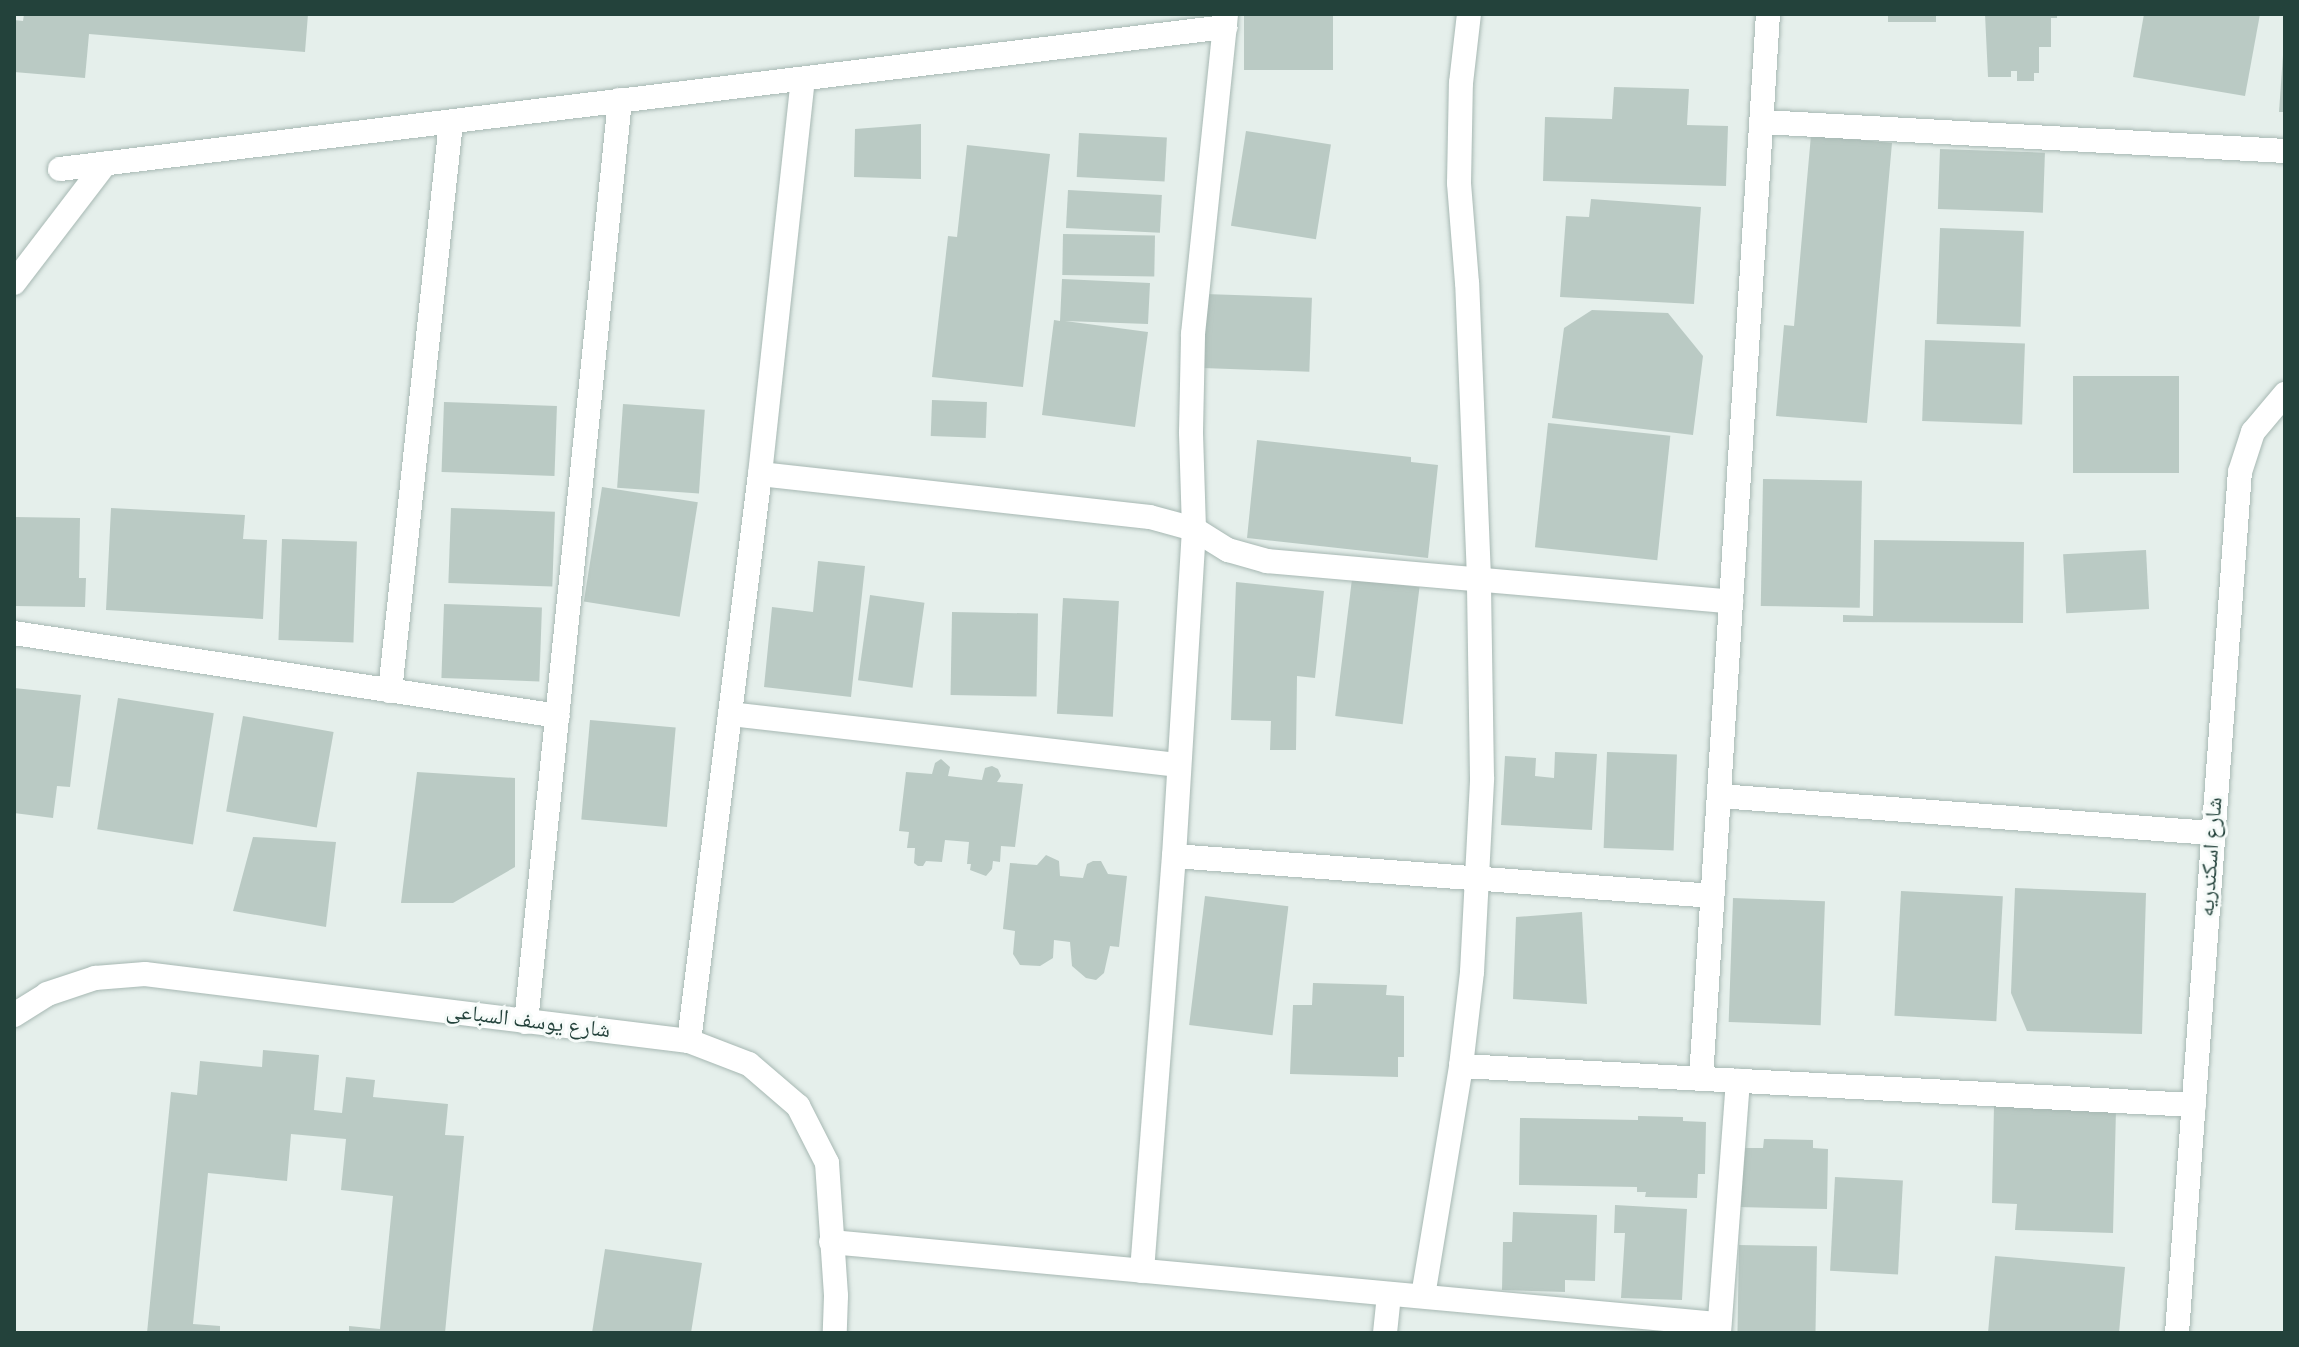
<!DOCTYPE html>
<meta charset="utf-8">
<style>
body{margin:0}
#map{position:relative;width:2299px;height:1347px;overflow:hidden;background:#e5efeb;font-family:Overpass,"Noto Naskh Arabic",sans-serif}
div>[style]{position:absolute}
.building>*{inset:0;background:#bacac4;transform-origin:0 0}
.roads{filter:drop-shadow(0 0 2px #a7b8b3) drop-shadow(0 0 2px #a7b8b3)}
.minor>*{height:24px;margin:-12px;padding:0 12px;transform-origin:12px;border-radius:12px;background:#fff}
span{translate:-50% -50%;white-space:nowrap;text-align:center;line-height:1.15;-webkit-text-stroke:6px #f6fbf9;paint-order:stroke}
.street-label{font-size:22px;color:#23423b}
.frame{position:absolute;inset:0;border:16px solid #23423b;pointer-events:none}
</style>
<div id="map">
<div class="building">
<div style="clip-path:polygon(24px 14px,308px 14px,305px 52px,89px 34px,85px 78px,14px 72px,14px 20px,23px 21px)"></div>
<div style="left:1244px;top:14px;width:89px;height:56px"></div>
<div style="left:1888px;top:14px;width:48px;height:8px"></div>
<div style="clip-path:polygon(1985px 14px,2057px 14px,2057px 18px,2051px 18px,2051px 47px,2039px 47px,2039px 73px,2034px 73px,2034px 81px,2017px 81px,2017px 71px,2011px 71px,2011px 77px,1988px 77px)"></div>
<div style="clip-path:polygon(2144px 14px,2260px 14px,2245px 96px,2133px 77px)"></div>
<div style="clip-path:polygon(2283px 55px,2285px 55px,2285px 112px,2279px 112px)"></div>
<div style="clip-path:polygon(1614px 87px,1689px 89px,1687px 125px,1728px 126px,1726px 186px,1543px 181px,1545px 117px,1612px 119px)"></div>
<div style="clip-path:polygon(921px 124px,921px 179px,854px 177px,855px 129px)"></div>
<div style="left:1246px;top:131px;width:86px;height:96px;rotate:9deg"></div>
<div style="left:1079px;top:133px;width:88px;height:44px;rotate:3deg"></div>
<div style="clip-path:polygon(1811px 135px,1892px 143px,1867px 423px,1776px 416px,1784px 325px,1794px 326px)"></div>
<div style="clip-path:polygon(967px 145px,1050px 154px,1023px 387px,932px 377px,948px 236px,957px 237px)"></div>
<div style="left:1940px;top:149px;width:105px;height:60px;rotate:2deg"></div>
<div style="left:1068px;top:190px;width:94px;height:38px;rotate:3deg"></div>
<div style="clip-path:polygon(1591px 199px,1701px 207px,1694px 304px,1560px 297px,1566px 216px,1589px 217px)"></div>
<div style="left:1940px;top:228px;width:84px;height:96px;rotate:2deg"></div>
<div style="left:1063px;top:234px;width:92px;height:41px;rotate:1deg"></div>
<div style="clip-path:polygon(1062px 279px,1150px 283px,1148px 324px,1065px 321px,1148px 332px,1135px 427px,1042px 415px,1054px 320px,1060px 321px)"></div>
<div style="left:1205px;top:294px;width:107px;height:74px;rotate:2deg"></div>
<div style="clip-path:polygon(1592px 310px,1668px 313px,1703px 356px,1693px 435px,1552px 418px,1564px 328px)"></div>
<div style="left:1925px;top:340px;width:100px;height:81px;rotate:2deg"></div>
<div style="left:2073px;top:376px;width:106px;height:97px"></div>
<div style="left:932px;top:400px;width:55px;height:36px;rotate:2deg"></div>
<div style="left:444px;top:402px;width:113px;height:70px;rotate:2deg"></div>
<div style="left:623px;top:404px;width:82px;height:84px;rotate:4deg"></div>
<div style="left:1548px;top:423px;width:123px;height:125px;rotate:6deg"></div>
<div style="clip-path:polygon(1257px 440px,1411px 457px,1411px 462px,1438px 465px,1428px 558px,1247px 538px)"></div>
<div style="left:1763px;top:479px;width:99px;height:127px;rotate:1deg"></div>
<div style="left:602px;top:487px;width:97px;height:116px;rotate:9deg"></div>
<div style="clip-path:polygon(111px 508px,245px 515px,243px 539px,267px 540px,263px 619px,106px 610px)"></div>
<div style="left:451px;top:508px;width:104px;height:75px;rotate:2deg"></div>
<div style="clip-path:polygon(14px 517px,80px 518px,79px 578px,86px 578px,85px 607px,14px 606px)"></div>
<div style="left:282px;top:539px;width:75px;height:101px;rotate:2deg"></div>
<div style="clip-path:polygon(1874px 540px,2024px 542px,2023px 623px,1843px 622px,1843px 615px,1873px 616px)"></div>
<div style="left:2146px;top:550px;width:59px;height:83px;rotate:87deg"></div>
<div style="clip-path:polygon(818px 561px,865px 566px,851px 697px,764px 687px,772px 607px,813px 612px)"></div>
<div style="left:1352px;top:579px;width:68px;height:138px;rotate:7deg"></div>
<div style="clip-path:polygon(1236px 582px,1324px 591px,1315px 678px,1297px 676px,1296px 750px,1270px 750px,1271px 721px,1231px 720px)"></div>
<div style="left:870px;top:595px;width:55px;height:86px;rotate:8deg"></div>
<div style="left:1063px;top:598px;width:56px;height:116px;rotate:3deg"></div>
<div style="left:444px;top:604px;width:98px;height:74px;rotate:2deg"></div>
<div style="left:952px;top:612px;width:86px;height:83px;rotate:1deg"></div>
<div style="clip-path:polygon(14px 688px,81px 695px,70px 787px,57px 786px,53px 818px,14px 813px)"></div>
<div style="left:118px;top:698px;width:97px;height:133px;rotate:9deg"></div>
<div style="left:243px;top:716px;width:92px;height:97px;rotate:10deg"></div>
<div style="left:590px;top:720px;width:86px;height:100px;rotate:5deg"></div>
<div style="clip-path:polygon(1555px 752px,1597px 754px,1592px 830px,1501px 825px,1505px 756px,1536px 758px,1535px 776px,1554px 778px)"></div>
<div style="left:1607px;top:752px;width:70px;height:96px;rotate:2deg"></div>
<div style="clip-path:polygon(941px 759px,950px 767px,948px 776px,982px 780px,985px 768px,992px 766px,998px 769px,1001px 776px,997px 782px,1023px 784px,1015px 847px,1001px 846px,1000px 862px,993px 861px,992px 869px,986px 876px,970px 870px,971px 864px,967px 864px,969px 842px,945px 840px,942px 862px,926px 861px,923px 866px,918px 866px,914px 863px,915px 848px,907px 848px,909px 832px,899px 831px,906px 772px,932px 774px,935px 763px)"></div>
<div style="clip-path:polygon(417px 772px,515px 778px,515px 867px,453px 903px,401px 903px)"></div>
<div style="clip-path:polygon(253px 837px,336px 842px,326px 927px,233px 911px)"></div>
<div style="clip-path:polygon(1046px 855px,1059px 861px,1060px 876px,1083px 878px,1087px 864px,1093px 861px,1101px 861px,1108px 874px,1127px 876px,1119px 947px,1110px 946px,1104px 973px,1096px 980px,1086px 978px,1072px 966px,1070px 942px,1054px 940px,1053px 958px,1040px 966px,1020px 965px,1013px 954px,1015px 931px,1003px 929px,1010px 863px,1037px 865px)"></div>
<div style="clip-path:polygon(2015px 888px,2146px 893px,2142px 1034px,2027px 1031px,2011px 993px)"></div>
<div style="left:1901px;top:891px;width:102px;height:125px;rotate:3deg"></div>
<div style="left:1205px;top:896px;width:84px;height:130px;rotate:7deg"></div>
<div style="left:1733px;top:898px;width:92px;height:124px;rotate:2deg"></div>
<div style="clip-path:polygon(1582px 912px,1587px 1004px,1513px 999px,1516px 917px)"></div>
<div style="clip-path:polygon(1313px 983px,1387px 985px,1386px 995px,1404px 996px,1404px 1057px,1398px 1057px,1398px 1077px,1290px 1074px,1293px 1005px,1312px 1005px)"></div>
<div style="clip-path:polygon(263px 1050px,319px 1055px,314px 1110px,342px 1113px,346px 1077px,375px 1080px,373px 1097px,448px 1104px,445px 1135px,464px 1136px,445px 1333px,349px 1333px,349px 1326px,380px 1329px,393px 1196px,341px 1190px,346px 1139px,291px 1134px,287px 1181px,208px 1173px,193px 1324px,220px 1326px,220px 1333px,147px 1333px,171px 1092px,197px 1095px,200px 1061px,262px 1067px)"></div>
<div style="clip-path:polygon(1994px 1105px,2116px 1109px,2113px 1233px,2015px 1230px,2017px 1204px,1992px 1203px)"></div>
<div style="clip-path:polygon(1638px 1116px,1683px 1117px,1683px 1121px,1706px 1122px,1705px 1174px,1698px 1174px,1697px 1198px,1645px 1197px,1646px 1192px,1637px 1192px,1637px 1187px,1519px 1185px,1520px 1118px,1638px 1120px)"></div>
<div style="clip-path:polygon(1764px 1139px,1813px 1140px,1813px 1148px,1828px 1149px,1827px 1209px,1737px 1207px,1738px 1148px,1763px 1148px)"></div>
<div style="left:1835px;top:1177px;width:68px;height:94px;rotate:3deg"></div>
<div style="clip-path:polygon(1615px 1205px,1687px 1209px,1682px 1300px,1621px 1298px,1625px 1233px,1614px 1233px)"></div>
<div style="clip-path:polygon(1513px 1212px,1597px 1215px,1595px 1281px,1565px 1280px,1565px 1292px,1502px 1290px,1503px 1242px,1512px 1242px)"></div>
<div style="left:1739px;top:1245px;width:78px;height:88px;rotate:1deg"></div>
<div style="clip-path:polygon(605px 1249px,702px 1263px,691px 1333px,592px 1333px)"></div>
<div style="clip-path:polygon(1995px 1256px,2125px 1267px,2119px 1333px,1988px 1333px)"></div>
</div>
<div class="roads">
<div class="minor">
<div style="left:1762px;top:122px;width:524px;rotate:3.17deg"></div>
<div style="left:60px;top:169px;width:1174px;rotate:-6.95deg"></div>
<div style="left:14px;top:283px;width:150px;rotate:-52.6deg"></div>
<div style="left:760px;top:474px;width:392px;rotate:6.3deg"></div>
<div style="left:1150px;top:517px;width:46px;rotate:15.3deg"></div>
<div style="left:1194px;top:529px;width:40px;rotate:32deg"></div>
<div style="left:1228px;top:550px;width:41px;rotate:15.8deg"></div>
<div style="left:1267px;top:561px;width:466px;rotate:5deg"></div>
<div style="left:14px;top:633px;width:550px;rotate:8.67deg"></div>
<div style="left:390px;top:691px;width:572px;rotate:-83.88deg"></div>
<div style="left:730px;top:714px;width:451px;rotate:6.5deg"></div>
<div style="left:1719px;top:796px;width:496px;rotate:4.3deg"></div>
<div style="left:1174px;top:856px;width:540px;rotate:4.24deg"></div>
<div style="left:14px;top:1015px;width:39px;rotate:-32deg"></div>
<div style="left:47px;top:994px;width:51px;rotate:-18.4deg"></div>
<div style="left:95px;top:978px;width:50px;rotate:-4.6deg"></div>
<div style="left:145px;top:974px;width:548px;rotate:7.02deg"></div>
<div style="left:689px;top:1041px;width:64px;rotate:21deg"></div>
<div style="left:749px;top:1064px;width:65px;rotate:40.6deg"></div>
<div style="left:798px;top:1106px;width:64px;rotate:63deg"></div>
<div style="left:827px;top:1163px;width:133px;rotate:86.1deg"></div>
<div style="left:836px;top:1296px;width:37px;rotate:92deg"></div>
<div style="left:526px;top:1022px;width:927px;rotate:-84.18deg"></div>
<div style="left:689px;top:1041px;width:571px;rotate:-82.86deg"></div>
<div style="left:760px;top:474px;width:397px;rotate:-83.8deg"></div>
<div style="left:1461px;top:1066px;width:734px;rotate:3.05deg"></div>
<div style="left:1701px;top:1079px;width:1067px;rotate:-86.4deg"></div>
<div style="left:831px;top:1242px;width:892px;rotate:5.28deg"></div>
<div style="left:1142px;top:1271px;width:416px;rotate:-85.6deg"></div>
<div style="left:1174px;top:856px;width:328px;rotate:-86.5deg"></div>
<div style="left:1194px;top:529px;width:97px;rotate:-91.8deg"></div>
<div style="left:1191px;top:432px;width:98px;rotate:-88.8deg"></div>
<div style="left:1193px;top:334px;width:322px;rotate:-84.1deg"></div>
<div style="left:1423px;top:1296px;width:233px;rotate:-80.6deg"></div>
<div style="left:1461px;top:1066px;width:95px;rotate:-83.3deg"></div>
<div style="left:1472px;top:972px;width:194px;rotate:-87deg"></div>
<div style="left:1482px;top:778px;width:200px;rotate:-90.9deg"></div>
<div style="left:1479px;top:578px;width:295px;rotate:-92.3deg"></div>
<div style="left:1467px;top:283px;width:100px;rotate:-94.6deg"></div>
<div style="left:1459px;top:183px;width:100px;rotate:-88.9deg"></div>
<div style="left:1461px;top:83px;width:69px;rotate:-83.4deg"></div>
<div style="left:1385px;top:1333px;width:39px;rotate:-84deg"></div>
<div style="left:1719px;top:1333px;width:253px;rotate:-85.7deg"></div>
<div style="left:2177px;top:1333px;width:863px;rotate:-85.82deg"></div>
<div style="left:2240px;top:472px;width:42px;rotate:-72deg"></div>
<div style="left:2253px;top:432px;width:50px;rotate:-49.9deg"></div>
</div>
</div>
<div class="street-label">
<span style="left:2212px;top:857px;rotate:-86deg">شارع اسكندريه</span>
<span style="left:528px;top:1022px;rotate:7deg">شارع يوسف السباعى</span>
</div>
<div class="frame"></div>
</div>
